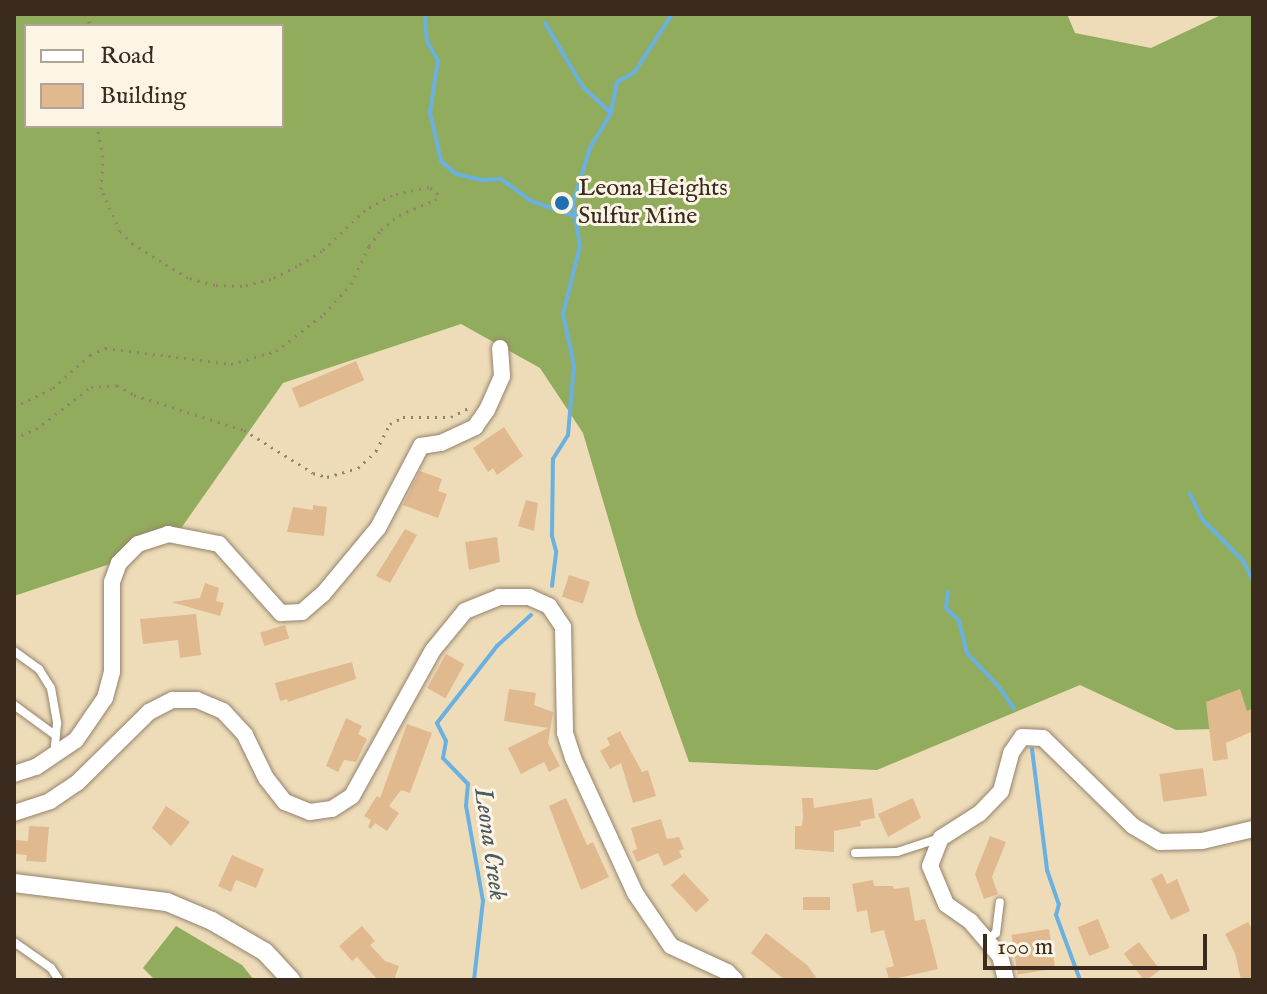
<!DOCTYPE html>
<style>
body{margin:0}
#map{position:relative;width:1267px;height:994px;overflow:hidden;background:#eedcb9;font-family:"IM FELL English",serif}
div>[style]{position:absolute}
.forest>*{inset:0;background:#92ac5d}
.stream>*{height:4px;margin:-2px;padding:0 2px;transform-origin:2px;border-radius:2px;background:#6ab1e1}
.building>*{inset:0;background:#e1b98f;transform-origin:0 0}
.path>*{height:3px;margin-top:-1.5px;transform-origin:0;background:repeating-linear-gradient(90deg,#94836c 0 2px,transparent 0 8px)}
.roads{filter:drop-shadow(0 0 2px #94836c) drop-shadow(0 0 2px #94836c)}
.service>*{height:8px;margin:-4px;padding:0 4px;transform-origin:4px;border-radius:4px;background:#fff}
.minor>*{height:16px;margin:-8px;padding:0 8px;transform-origin:8px;border-radius:8px;background:#fff}
.tertiary>*{height:18px;margin:-9px;padding:0 9px;transform-origin:9px;border-radius:9px;background:#fff}
.dots>*{width:22px;height:22px;translate:-50% -50%;box-sizing:border-box;border:4px solid #fcf5e5;border-radius:50%}
span{translate:-50% -50%;white-space:nowrap;text-align:center;line-height:1.15;-webkit-text-stroke:6px #fcf5e5;paint-order:stroke}
.poi-label{font-size:24px;color:#3b2a1e}
.left{translate:0 -50%;text-align:left}
.water-label{font-size:26px;color:#4b5962;font-style:italic}
.frame{position:absolute;inset:0;border:16px solid #3b2a1e;pointer-events:none}
.legend{position:absolute;left:24px;top:24px;width:260px;height:104px;box-sizing:border-box;background:#fcf5e5;border:2px solid #afa495;margin:0;padding:10px 14px;list-style:none;font-size:24px;color:#3b2a1e}
.legend li{display:flex;align-items:center;gap:16px;height:40px}
.legend b{width:40px;border:2px solid #afa495}
.scale{position:absolute;left:983px;top:934px;width:224px;height:36px;box-sizing:border-box;border:4px solid #3b2a1e;border-top:0;padding-left:10px;font-size:24px;line-height:28px;white-space:nowrap;color:#3b2a1e;-webkit-text-stroke:6px #fcf5e5;paint-order:stroke}
</style>
<div id="map">
<div class="forest">
<div style="clip-path:polygon(evenodd,14px 14px,1067px 14px,1075px 33px,1151px 48px,1223px 14px,1253px 14px,1253px 728px,1176px 730px,1080px 685px,877px 770px,689px 762px,637px 616px,583px 433px,540px 368px,461px 324px,283px 383px,177px 534px,122px 560px,14px 596px,14px 14px,26px 26px,282px 26px,282px 126px,26px 126px,26px 26px)"></div>
<div style="clip-path:polygon(176px 926px,242px 965px,254px 980px,155px 980px,143px 968px)"></div>
</div>
<div class="stream">
<div style="left:425px;top:14px;width:28px;rotate:86deg"></div>
<div style="left:427px;top:42px;width:21px;rotate:59deg"></div>
<div style="left:438px;top:60px;width:53px;rotate:98.7deg"></div>
<div style="left:430px;top:112px;width:50px;rotate:77.3deg"></div>
<div style="left:441px;top:161px;width:20px;rotate:41deg"></div>
<div style="left:456px;top:174px;width:28px;rotate:13deg"></div>
<div style="left:483px;top:180px;width:18px;rotate:-3deg"></div>
<div style="left:501px;top:179px;width:37px;rotate:36deg"></div>
<div style="left:531px;top:201px;width:46px;rotate:19.2deg"></div>
<div style="left:545px;top:23px;width:74px;rotate:59.3deg"></div>
<div style="left:583px;top:87px;width:38px;rotate:43deg"></div>
<div style="left:1190px;top:494px;width:28px;rotate:64deg"></div>
<div style="left:1202px;top:519px;width:59px;rotate:45.7deg"></div>
<div style="left:1243px;top:561px;width:21px;rotate:62deg"></div>
<div style="left:552px;top:586px;width:35px;rotate:-83deg"></div>
<div style="left:556px;top:551px;width:16px;rotate:-105deg"></div>
<div style="left:552px;top:536px;width:77px;rotate:-89.3deg"></div>
<div style="left:553px;top:459px;width:28px;rotate:-58deg"></div>
<div style="left:568px;top:435px;width:70px;rotate:-85.1deg"></div>
<div style="left:574px;top:365px;width:52px;rotate:-102.2deg"></div>
<div style="left:563px;top:314px;width:70px;rotate:-76deg"></div>
<div style="left:580px;top:246px;width:44px;rotate:-99.2deg"></div>
<div style="left:573px;top:203px;width:58px;rotate:-72.8deg"></div>
<div style="left:590px;top:148px;width:41px;rotate:-59deg"></div>
<div style="left:611px;top:113px;width:32px;rotate:-79deg"></div>
<div style="left:617px;top:82px;width:19px;rotate:-28deg"></div>
<div style="left:634px;top:73px;width:70px;rotate:-57.2deg"></div>
<div style="left:948px;top:592px;width:16px;rotate:97deg"></div>
<div style="left:946px;top:608px;width:18px;rotate:45deg"></div>
<div style="left:959px;top:621px;width:33px;rotate:76deg"></div>
<div style="left:967px;top:653px;width:48px;rotate:46.7deg"></div>
<div style="left:1000px;top:688px;width:25px;rotate:56deg"></div>
<div style="left:1032px;top:749px;width:122px;rotate:82.9deg"></div>
<div style="left:1047px;top:870px;width:36px;rotate:71deg"></div>
<div style="left:1059px;top:904px;width:11px;rotate:105deg"></div>
<div style="left:1056px;top:915px;width:69px;rotate:69.7deg"></div>
<div style="left:474px;top:980px;width:80px;rotate:-83.5deg"></div>
<div style="left:483px;top:901px;width:97px;rotate:-100.1deg"></div>
<div style="left:466px;top:806px;width:22px;rotate:-85deg"></div>
<div style="left:468px;top:784px;width:36px;rotate:-134deg"></div>
<div style="left:443px;top:758px;width:17px;rotate:-80deg"></div>
<div style="left:446px;top:741px;width:20px;rotate:-117deg"></div>
<div style="left:437px;top:723px;width:98px;rotate:-52.1deg"></div>
<div style="left:497px;top:646px;width:46px;rotate:-42.4deg"></div>
</div>
<div class="building">
<div style="left:356px;top:361px;width:21px;height:70px;rotate:67deg"></div>
<div style="clip-path:polygon(504px 427px,523px 456px,497px 475px,493px 468px,488px 472px,473px 448px)"></div>
<div style="clip-path:polygon(420px 471px,442px 479px,438px 491px,447px 494px,438px 518px,403px 505px)"></div>
<div style="clip-path:polygon(526px 500px,538px 503px,534px 531px,518px 526px)"></div>
<div style="clip-path:polygon(313px 505px,327px 507px,324px 536px,287px 532px,293px 507px,313px 510px)"></div>
<div style="clip-path:polygon(405px 529px,417px 535px,390px 583px,376px 576px)"></div>
<div style="clip-path:polygon(497px 537px,500px 562px,469px 570px,465px 542px)"></div>
<div style="left:569px;top:575px;width:22px;height:23px;rotate:18deg"></div>
<div style="clip-path:polygon(205px 583px,219px 588px,216px 601px,224px 603px,220px 616px,171px 602px,200px 598px)"></div>
<div style="clip-path:polygon(196px 614px,201px 655px,180px 658px,178px 640px,143px 644px,140px 619px)"></div>
<div style="left:285px;top:625px;width:14px;height:26px;rotate:73deg"></div>
<div style="left:446px;top:654px;width:21px;height:39px;rotate:29deg"></div>
<div style="clip-path:polygon(352px 662px,356px 679px,288px 702px,287px 699px,280px 701px,275px 683px)"></div>
<div style="clip-path:polygon(509px 689px,536px 693px,534px 705px,553px 712px,548px 743px,560px 766px,549px 772px,544px 762px,521px 774px,508px 748px,548px 728px,504px 721px)"></div>
<div style="clip-path:polygon(1240px 689px,1247px 711px,1253px 708px,1253px 731px,1226px 743px,1228px 759px,1213px 761px,1206px 702px)"></div>
<div style="clip-path:polygon(346px 718px,362px 726px,358px 734px,367px 739px,356px 762px,344px 760px,338px 772px,326px 766px)"></div>
<div style="clip-path:polygon(407px 724px,432px 733px,410px 793px,401px 790px,389px 806px,399px 813px,387px 831px,375px 823px,371px 829px,368px 827px,371px 820px,364px 816px,377px 796px,380px 798px)"></div>
<div style="clip-path:polygon(620px 731px,642px 772px,648px 770px,656px 796px,633px 803px,621px 763px,610px 769px,600px 751px,610px 745px,607px 738px)"></div>
<div style="left:1203px;top:768px;width:28px;height:44px;rotate:82deg"></div>
<div style="clip-path:polygon(566px 798px,587px 845px,593px 842px,609px 877px,581px 890px,549px 806px)"></div>
<div style="clip-path:polygon(802px 798px,813px 798px,814px 808px,872px 798px,875px 818px,860px 821px,861px 826px,834px 831px,834px 852px,795px 849px,795px 826px,802px 826px,803px 817px)"></div>
<div style="clip-path:polygon(913px 798px,921px 818px,888px 837px,878px 814px)"></div>
<div style="clip-path:polygon(166px 806px,190px 822px,171px 846px,152px 828px)"></div>
<div style="clip-path:polygon(661px 819px,667px 839px,679px 837px,684px 849px,679px 851px,682px 857px,664px 866px,658px 853px,637px 862px,632px 851px,637px 849px,631px 828px)"></div>
<div style="clip-path:polygon(29px 826px,49px 827px,46px 862px,26px 861px,27px 855px,14px 854px,14px 840px,28px 841px)"></div>
<div style="clip-path:polygon(990px 836px,1006px 842px,992px 877px,998px 894px,984px 899px,975px 874px)"></div>
<div style="clip-path:polygon(232px 855px,264px 869px,256px 888px,236px 880px,231px 892px,218px 886px)"></div>
<div style="left:684px;top:873px;width:37px;height:18px;rotate:47deg"></div>
<div style="clip-path:polygon(1162px 873px,1167px 884px,1177px 879px,1190px 911px,1171px 920px,1151px 879px)"></div>
<div style="clip-path:polygon(873px 880px,874px 886px,893px 886px,894px 889px,909px 887px,915px 921px,925px 919px,938px 969px,889px 980px,886px 968px,894px 966px,884px 930px,871px 933px,867px 910px,857px 912px,852px 884px)"></div>
<div style="left:830px;top:897px;width:13px;height:27px;rotate:90deg"></div>
<div style="left:1098px;top:919px;width:31px;height:22px;rotate:68deg"></div>
<div style="clip-path:polygon(1248px 922px,1253px 931px,1253px 980px,1241px 980px,1235px 953px,1225px 934px)"></div>
<div style="clip-path:polygon(362px 926px,375px 941px,370px 945px,385px 961px,399px 966px,394px 980px,378px 980px,357px 957px,352px 961px,339px 946px)"></div>
<div style="left:1049px;top:929px;width:40px;height:38px;rotate:81deg"></div>
<div style="clip-path:polygon(766px 933px,807px 965px,818px 980px,785px 980px,751px 953px)"></div>
<div style="left:1139px;top:942px;width:35px;height:19px;rotate:53deg"></div>
</div>
<div class="path">
<div style="left:85px;top:14px;width:13px;rotate:63deg"></div>
<div style="left:14px;top:407px;width:43px;rotate:-26deg"></div>
<div style="left:53px;top:388px;width:50px;rotate:-41.7deg"></div>
<div style="left:90px;top:355px;width:17px;rotate:-25deg"></div>
<div style="left:105px;top:348px;width:127px;rotate:7.2deg"></div>
<div style="left:231px;top:364px;width:47px;rotate:-16.1deg"></div>
<div style="left:276px;top:351px;width:61px;rotate:-37.6deg"></div>
<div style="left:324px;top:314px;width:40px;rotate:-48deg"></div>
<div style="left:351px;top:284px;width:42px;rotate:-64.7deg"></div>
<div style="left:369px;top:246px;width:20px;rotate:-53deg"></div>
<div style="left:381px;top:230px;width:23px;rotate:-40deg"></div>
<div style="left:399px;top:215px;width:39px;rotate:-23deg"></div>
<div style="left:435px;top:200px;width:7px;rotate:-63deg"></div>
<div style="left:438px;top:194px;width:11px;rotate:-142deg"></div>
<div style="left:429px;top:187px;width:38px;rotate:168deg"></div>
<div style="left:392px;top:195px;width:31px;rotate:151deg"></div>
<div style="left:365px;top:210px;width:59px;rotate:136.4deg"></div>
<div style="left:322px;top:251px;width:29px;rotate:149deg"></div>
<div style="left:297px;top:266px;width:29px;rotate:153deg"></div>
<div style="left:271px;top:279px;width:30px;rotate:166deg"></div>
<div style="left:242px;top:286px;width:27px;rotate:-178deg"></div>
<div style="left:215px;top:285px;width:28px;rotate:-165deg"></div>
<div style="left:188px;top:278px;width:65px;rotate:-148.3deg"></div>
<div style="left:133px;top:244px;width:18px;rotate:-135deg"></div>
<div style="left:120px;top:231px;width:46px;rotate:-114.3deg"></div>
<div style="left:101px;top:189px;width:32px;rotate:-86deg"></div>
<div style="left:103px;top:157px;width:32px;rotate:-101deg"></div>
<div style="left:14px;top:438px;width:24px;rotate:-22deg"></div>
<div style="left:36px;top:429px;width:69px;rotate:-37.4deg"></div>
<div style="left:91px;top:387px;width:26px;rotate:-4deg"></div>
<div style="left:117px;top:385px;width:20px;rotate:30deg"></div>
<div style="left:134px;top:395px;width:115px;rotate:17.7deg"></div>
<div style="left:244px;top:430px;width:81px;rotate:31.9deg"></div>
<div style="left:313px;top:473px;width:15px;rotate:16deg"></div>
<div style="left:327px;top:477px;width:32px;rotate:-16deg"></div>
<div style="left:358px;top:468px;width:25px;rotate:-43deg"></div>
<div style="left:376px;top:451px;width:30px;rotate:-63deg"></div>
<div style="left:390px;top:424px;width:15px;rotate:-28deg"></div>
<div style="left:403px;top:417px;width:48px"></div>
<div style="left:451px;top:417px;width:20px;rotate:-27deg"></div>
</div>
<div class="roads">
<div class="service">
<div style="left:14px;top:651px;width:31px;rotate:36deg"></div>
<div style="left:39px;top:669px;width:22px;rotate:58deg"></div>
<div style="left:51px;top:688px;width:36px;rotate:80deg"></div>
<div style="left:57px;top:723px;width:33px;rotate:95deg"></div>
<div style="left:14px;top:705px;width:51px;rotate:36.2deg"></div>
<div style="left:855px;top:853px;width:42px;rotate:-1.4deg"></div>
<div style="left:897px;top:852px;width:45px;rotate:-18deg"></div>
<div style="left:983px;top:937px;width:8px"></div>
<div style="left:991px;top:937px;width:6px;rotate:-39deg"></div>
<div style="left:996px;top:933px;width:31px;rotate:-83deg"></div>
<div style="left:14px;top:942px;width:45px;rotate:35.1deg"></div>
<div style="left:51px;top:968px;width:14px;rotate:56deg"></div>
</div>
<div class="minor">
<div style="left:14px;top:774px;width:23px;rotate:-18deg"></div>
<div style="left:36px;top:767px;width:48px;rotate:-34deg"></div>
<div style="left:76px;top:740px;width:51px;rotate:-55.4deg"></div>
<div style="left:105px;top:698px;width:27px;rotate:-75deg"></div>
<div style="left:112px;top:672px;width:90px;rotate:-90deg"></div>
<div style="left:112px;top:582px;width:20px;rotate:-70deg"></div>
<div style="left:119px;top:563px;width:27px;rotate:-45deg"></div>
<div style="left:138px;top:544px;width:32px;rotate:-18deg"></div>
<div style="left:168px;top:534px;width:52px;rotate:11.1deg"></div>
<div style="left:219px;top:544px;width:93px;rotate:48.1deg"></div>
<div style="left:281px;top:613px;width:21px;rotate:-3deg"></div>
<div style="left:302px;top:612px;width:28px;rotate:-41deg"></div>
<div style="left:323px;top:594px;width:86px;rotate:-50.2deg"></div>
<div style="left:378px;top:528px;width:93px;rotate:-62.3deg"></div>
<div style="left:421px;top:446px;width:20px;rotate:-9deg"></div>
<div style="left:441px;top:443px;width:38px;rotate:-25deg"></div>
<div style="left:475px;top:427px;width:21px;rotate:-55deg"></div>
<div style="left:487px;top:410px;width:37px;rotate:-66deg"></div>
<div style="left:502px;top:376px;width:28px;rotate:-94deg"></div>
<div style="left:14px;top:813px;width:38px;rotate:-18deg"></div>
<div style="left:50px;top:801px;width:32px;rotate:-34deg"></div>
<div style="left:77px;top:783px;width:101px;rotate:-44.6deg"></div>
<div style="left:149px;top:712px;width:27px;rotate:-27deg"></div>
<div style="left:173px;top:700px;width:24px"></div>
<div style="left:197px;top:700px;width:28px;rotate:23deg"></div>
<div style="left:223px;top:711px;width:33px;rotate:47deg"></div>
<div style="left:245px;top:735px;width:48px;rotate:64deg"></div>
<div style="left:266px;top:778px;width:31px;rotate:52deg"></div>
<div style="left:285px;top:802px;width:27px;rotate:22deg"></div>
<div style="left:310px;top:812px;width:22px;rotate:-8deg"></div>
<div style="left:332px;top:809px;width:24px;rotate:-33deg"></div>
<div style="left:352px;top:796px;width:167px;rotate:-61deg"></div>
<div style="left:433px;top:650px;width:50px;rotate:-50.6deg"></div>
<div style="left:465px;top:611px;width:37px;rotate:-22deg"></div>
<div style="left:499px;top:597px;width:30px"></div>
<div style="left:529px;top:597px;width:22px;rotate:24deg"></div>
<div style="left:549px;top:606px;width:25px;rotate:56deg"></div>
<div style="left:563px;top:627px;width:106px;rotate:88.9deg"></div>
<div style="left:565px;top:733px;width:26px;rotate:72deg"></div>
<div style="left:573px;top:758px;width:149px;rotate:65.3deg"></div>
<div style="left:635px;top:893px;width:64px;rotate:55.8deg"></div>
<div style="left:671px;top:946px;width:62px;rotate:24.9deg"></div>
<div style="left:727px;top:972px;width:11px;rotate:45deg"></div>
<div style="left:1006px;top:980px;width:25px;rotate:-104deg"></div>
<div style="left:1000px;top:956px;width:46px;rotate:-130.6deg"></div>
<div style="left:970px;top:921px;width:29px;rotate:-145deg"></div>
<div style="left:946px;top:904px;width:41px;rotate:-112.8deg"></div>
<div style="left:930px;top:866px;width:30px;rotate:-69deg"></div>
<div style="left:941px;top:838px;width:46px;rotate:-32.7deg"></div>
<div style="left:980px;top:813px;width:30px;rotate:-46deg"></div>
<div style="left:1001px;top:791px;width:39px;rotate:-75deg"></div>
<div style="left:1011px;top:753px;width:19px;rotate:-55deg"></div>
<div style="left:1022px;top:737px;width:21px;rotate:3deg"></div>
<div style="left:1043px;top:738px;width:126px;rotate:44.4deg"></div>
<div style="left:1133px;top:826px;width:31px;rotate:31deg"></div>
<div style="left:1160px;top:842px;width:42px;rotate:-1.4deg"></div>
<div style="left:1202px;top:841px;width:52px;rotate:-13.2deg"></div>
</div>
<div class="tertiary">
<div style="left:14px;top:883px;width:154px;rotate:7.1deg"></div>
<div style="left:167px;top:902px;width:49px;rotate:22.9deg"></div>
<div style="left:212px;top:921px;width:61px;rotate:30.3deg"></div>
<div style="left:265px;top:952px;width:38px;rotate:47deg"></div>
</div>
</div>
<div class="dots">
<div style="left:562px;top:203px;background:#1f6fb2"></div>
</div>
<div class="poi-label">
<span class="left" style="left:578px;top:203px">Leona Heights<br>Sulfur Mine</span>
</div>
<div class="water-label">
<span style="left:490px;top:844px;rotate:82deg">Leona Creek</span>
</div>
<div class="frame"></div>
<ul class="legend">
<li><b style="height:10px;background:#fff"></b>Road</li>
<li><b style="height:22px;background:#e1b98f"></b>Building</li>
</ul>
<div class="scale">100 m</div>
</div>
